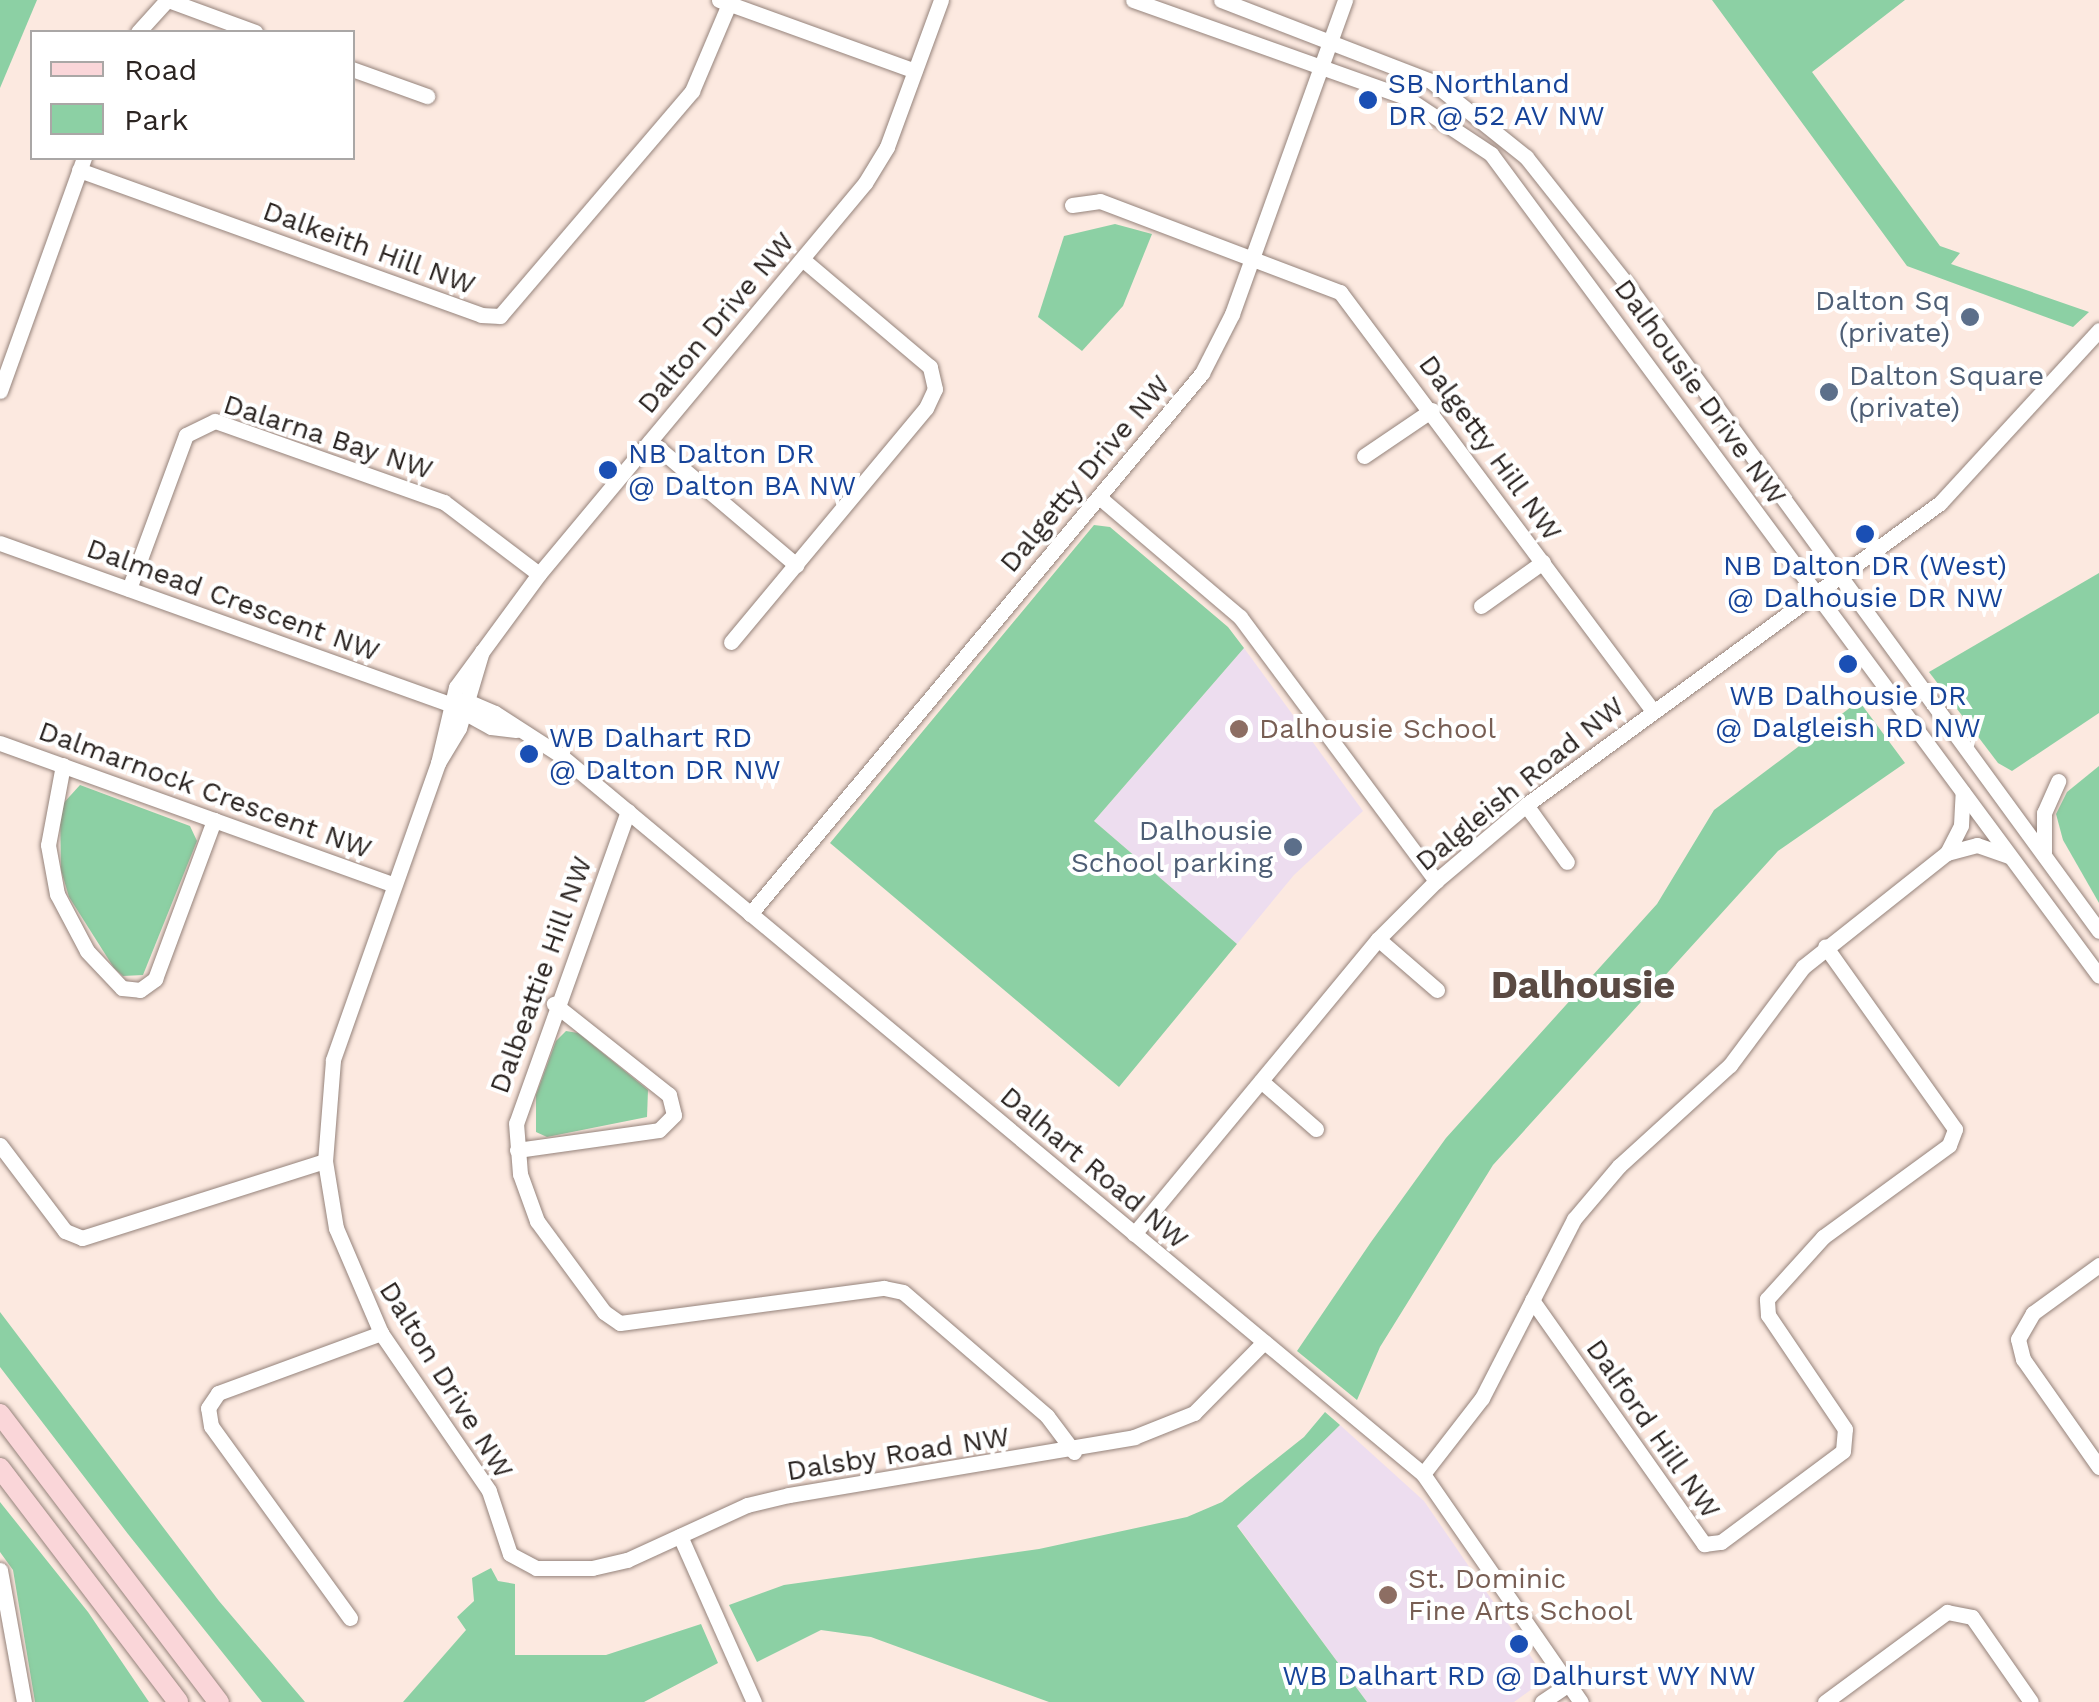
<!DOCTYPE html>
<style>
body{margin:0}
#map{position:relative;width:2099px;height:1702px;overflow:hidden;background:#fce9e0;font-family:"Work Sans",sans-serif}
div>[style]{position:absolute}
.education>*{inset:0;background:#edddef}
.green>*{inset:0;background:#8cd0a4}
.roads{filter:drop-shadow(0 0 2px #95837b) drop-shadow(0 0 2px #95837b)}
.minor>*{height:15px;margin:-7.5px;padding:0 7.5px;transform-origin:7.5px;border-radius:7.5px;background:#fff}
.major>*{height:20px;margin:-10px;padding:0 10px;transform-origin:10px;border-radius:10px;background:#fad6d9}
.dots>*{width:28px;height:28px;translate:-50% -50%;box-sizing:border-box;border:5px solid #fff;border-radius:50%}
span{translate:-50% -50%;white-space:nowrap;text-align:center;line-height:1.15;-webkit-text-stroke:8px #fff;paint-order:stroke}
.transit-label{font-size:28px;color:#164399}
.left{translate:0 -50%;text-align:left}
.street-label{font-size:28px;color:#2b2421}
.service-label{font-size:28px;color:#4e5e75}
.right{translate:-100% -50%;text-align:right}
.education-label{font-size:28px;color:#785e54}
.district-label{font-size:38px;color:#5a4a43;font-weight:700}
.legend{position:absolute;left:30px;top:30px;width:325px;height:130px;box-sizing:border-box;background:#fff;border:2px solid #aaa7a6;margin:0;padding:12px 18px;list-style:none;font-size:30px;color:#2b2421}
.legend li{display:flex;align-items:center;gap:20px;height:50px}
.legend b{width:50px;border:2px solid #aaa7a6}
</style>
<div id="map">
<div class="education">
<div style="clip-path:polygon(1244px 648px,1363px 811px,1294px 875px,1237px 944px,1094px 821px)"></div>
<div style="clip-path:polygon(1340px 1425px,1424px 1501px,1536px 1664px,1532px 1689px,1514px 1702px,1367px 1702px,1237px 1525px)"></div>
</div>
<div class="green">
<div style="clip-path:polygon(0 0,37px 0,0 88px)"></div>
<div style="clip-path:polygon(1712px 0,1905px 0,1812px 72px,1940px 246px,1960px 253px,1951px 264px,2089px 312px,2073px 327px,1907px 266px)"></div>
<div style="clip-path:polygon(1115px 224px,1152px 234px,1123px 306px,1082px 351px,1038px 317px,1064px 236px)"></div>
<div style="clip-path:polygon(1094px 525px,1110px 527px,1228px 627px,1244px 648px,1094px 821px,1237px 944px,1119px 1087px,830px 843px)"></div>
<div style="clip-path:polygon(2099px 573px,2099px 713px,2012px 771px,1998px 763px,1929px 672px)"></div>
<div style="clip-path:polygon(1859px 701px,1905px 763px,1778px 851px,1493px 1165px,1380px 1347px,1357px 1400px,1297px 1351px,1371px 1242px,1446px 1138px,1657px 904px,1714px 810px)"></div>
<div style="clip-path:polygon(2099px 766px,2099px 903px,2063px 840px,2056px 814px,2067px 792px)"></div>
<div style="clip-path:polygon(80px 785px,190px 826px,197px 841px,143px 975px,123px 976px,114px 968px,69px 897px,61px 870px,60px 807px)"></div>
<div style="clip-path:polygon(566px 1031px,578px 1033px,648px 1090px,647px 1117px,547px 1137px,536px 1132px,536px 1095px,556px 1041px)"></div>
<div style="clip-path:polygon(0 1312px,219px 1601px,305px 1702px,262px 1702px,128px 1534px,0 1367px)"></div>
<div style="clip-path:polygon(1325px 1412px,1340px 1425px,1237px 1526px,1367px 1702px,1049px 1702px,871px 1637px,821px 1630px,757px 1662px,729px 1605px,784px 1585px,1039px 1549px,1187px 1517px,1222px 1502px,1304px 1437px)"></div>
<div style="clip-path:polygon(0 1502px,88px 1612px,149px 1702px,35px 1702px,13px 1570px,0 1552px)"></div>
<div style="clip-path:polygon(491px 1568px,498px 1581px,515px 1584px,515px 1655px,606px 1655px,701px 1624px,718px 1663px,644px 1702px,403px 1702px,466px 1630px,457px 1617px,474px 1601px,472px 1578px)"></div>
</div>
<div class="roads">
<div class="minor">
<div style="left:168px;top:0;width:93px;rotate:20.2deg"></div>
<div style="left:719px;top:0;width:208px;rotate:19.9deg"></div>
<div style="left:941px;top:0;width:157px;rotate:110.2deg"></div>
<div style="left:887px;top:147px;width:42px;rotate:121.4deg"></div>
<div style="left:865px;top:183px;width:509px;rotate:129.82deg"></div>
<div style="left:539px;top:574px;width:140px;rotate:126.3deg"></div>
<div style="left:456px;top:687px;width:78px;rotate:103.3deg"></div>
<div style="left:438px;top:763px;width:315px;rotate:109.5deg"></div>
<div style="left:333px;top:1060px;width:101px;rotate:94.5deg"></div>
<div style="left:325px;top:1161px;width:68px;rotate:80.7deg"></div>
<div style="left:336px;top:1228px;width:114px;rotate:66.8deg"></div>
<div style="left:381px;top:1333px;width:191px;rotate:55.6deg"></div>
<div style="left:489px;top:1491px;width:66px;rotate:71.6deg"></div>
<div style="left:510px;top:1554px;width:30px;rotate:28deg"></div>
<div style="left:536px;top:1568px;width:56px"></div>
<div style="left:592px;top:1568px;width:36px;rotate:-13deg"></div>
<div style="left:627px;top:1560px;width:132px;rotate:-24.6deg"></div>
<div style="left:747px;top:1505px;width:43px;rotate:-13.4deg"></div>
<div style="left:789px;top:1495px;width:350px;rotate:-9.5deg"></div>
<div style="left:1134px;top:1437px;width:65px;rotate:-21.8deg"></div>
<div style="left:1194px;top:1413px;width:100px;rotate:-45.4deg"></div>
<div style="left:1133px;top:0;width:289px;rotate:19.6deg"></div>
<div style="left:1405px;top:97px;width:103px;rotate:33.5deg"></div>
<div style="left:1491px;top:154px;width:1022px;rotate:53.51deg"></div>
<div style="left:1221px;top:0;width:225px;rotate:21.1deg"></div>
<div style="left:1431px;top:81px;width:122px;rotate:38.7deg"></div>
<div style="left:1526px;top:157px;width:161px;rotate:51.6deg"></div>
<div style="left:1626px;top:283px;width:802px;rotate:53.87deg"></div>
<div style="left:138px;top:32px;width:43px;rotate:-47.8deg"></div>
<div style="left:352px;top:69px;width:80px;rotate:19.8deg"></div>
<div style="left:79px;top:170px;width:427px;rotate:19.8deg"></div>
<div style="left:481px;top:315px;width:19px;rotate:3deg"></div>
<div style="left:500px;top:316px;width:296px;rotate:-49.5deg"></div>
<div style="left:692px;top:91px;width:95px;rotate:-67deg"></div>
<div style="left:1072px;top:205px;width:28px;rotate:-8deg"></div>
<div style="left:1100px;top:201px;width:257px;rotate:20.8deg"></div>
<div style="left:1340px;top:292px;width:523px;rotate:53.24deg"></div>
<div style="left:0;top:391px;width:248px;rotate:-70.2deg"></div>
<div style="left:650px;top:441px;width:192px;rotate:40.3deg"></div>
<div style="left:1364px;top:456px;width:82px;rotate:-34.1deg"></div>
<div style="left:1099px;top:497px;width:185px;rotate:40.4deg"></div>
<div style="left:1240px;top:617px;width:329px;rotate:53.4deg"></div>
<div style="left:0;top:543px;width:477px;rotate:19.7deg"></div>
<div style="left:449px;top:704px;width:48px;rotate:28.7deg"></div>
<div style="left:491px;top:727px;width:25px;rotate:7deg"></div>
<div style="left:129px;top:589px;width:164px;rotate:-69.7deg"></div>
<div style="left:186px;top:435px;width:32px;rotate:-26deg"></div>
<div style="left:215px;top:421px;width:243px;rotate:19.5deg"></div>
<div style="left:444px;top:502px;width:119px;rotate:37.2deg"></div>
<div style="left:1481px;top:606px;width:76px;rotate:-35.4deg"></div>
<div style="left:731px;top:642px;width:305px;rotate:-50.2deg"></div>
<div style="left:926px;top:408px;width:21px;rotate:-65deg"></div>
<div style="left:935px;top:389px;width:23px;rotate:-103deg"></div>
<div style="left:930px;top:367px;width:167px;rotate:-139.8deg"></div>
<div style="left:449px;top:704px;width:20px;rotate:-6deg"></div>
<div style="left:469px;top:702px;width:28px;rotate:23deg"></div>
<div style="left:495px;top:713px;width:77px;rotate:32.9deg"></div>
<div style="left:560px;top:755px;width:1123px;rotate:39.8deg"></div>
<div style="left:1423px;top:1474px;width:277px;rotate:55.3deg"></div>
<div style="left:0;top:743px;width:419px;rotate:19.8deg"></div>
<div style="left:438px;top:763px;width:41px;rotate:-59deg"></div>
<div style="left:459px;top:728px;width:80px;rotate:-73.4deg"></div>
<div style="left:63px;top:765px;width:81px;rotate:100.6deg"></div>
<div style="left:48px;top:845px;width:50px;rotate:79.6deg"></div>
<div style="left:57px;top:894px;width:64px;rotate:62.2deg"></div>
<div style="left:87px;top:951px;width:51px;rotate:46.6deg"></div>
<div style="left:122px;top:988px;width:18px;rotate:6deg"></div>
<div style="left:140px;top:990px;width:19px;rotate:-36deg"></div>
<div style="left:155px;top:979px;width:170px;rotate:-69.6deg"></div>
<div style="left:1526px;top:805px;width:70px;rotate:54.3deg"></div>
<div style="left:628px;top:811px;width:331px;rotate:109.7deg"></div>
<div style="left:516px;top:1123px;width:51px;rotate:85.5deg"></div>
<div style="left:520px;top:1174px;width:50px;rotate:70.1deg"></div>
<div style="left:537px;top:1221px;width:113px;rotate:53.6deg"></div>
<div style="left:604px;top:1312px;width:19px;rotate:35deg"></div>
<div style="left:620px;top:1323px;width:266px;rotate:-7.6deg"></div>
<div style="left:884px;top:1288px;width:19px;rotate:12deg"></div>
<div style="left:903px;top:1292px;width:190px;rotate:40.7deg"></div>
<div style="left:1047px;top:1416px;width:45px;rotate:53.1deg"></div>
<div style="left:1947px;top:853px;width:31px;rotate:-63deg"></div>
<div style="left:1961px;top:825px;width:33px;rotate:-87deg"></div>
<div style="left:2044px;top:855px;width:42px;rotate:-90deg"></div>
<div style="left:2044px;top:813px;width:35px;rotate:-66deg"></div>
<div style="left:750px;top:914px;width:705px;rotate:-50.12deg"></div>
<div style="left:1202px;top:373px;width:66px;rotate:-63deg"></div>
<div style="left:1232px;top:314px;width:334px;rotate:-70.2deg"></div>
<div style="left:1378px;top:939px;width:78px;rotate:40.8deg"></div>
<div style="left:1261px;top:1081px;width:73px;rotate:41.1deg"></div>
<div style="left:0;top:1145px;width:108px;rotate:52.9deg"></div>
<div style="left:65px;top:1231px;width:18px;rotate:22deg"></div>
<div style="left:82px;top:1238px;width:255px;rotate:-17.6deg"></div>
<div style="left:517px;top:1150px;width:143px;rotate:-8deg"></div>
<div style="left:659px;top:1130px;width:21px;rotate:-45deg"></div>
<div style="left:674px;top:1115px;width:21px;rotate:-104deg"></div>
<div style="left:669px;top:1095px;width:147px;rotate:-141.6deg"></div>
<div style="left:1134px;top:1234px;width:383px;rotate:-50.4deg"></div>
<div style="left:1378px;top:939px;width:82px;rotate:-45deg"></div>
<div style="left:1436px;top:881px;width:118px;rotate:-40.2deg"></div>
<div style="left:1526px;top:805px;width:512px;rotate:-36.11deg"></div>
<div style="left:1940px;top:503px;width:235px;rotate:-47.4deg"></div>
<div style="left:2099px;top:1265px;width:82px;rotate:144deg"></div>
<div style="left:2033px;top:1313px;width:30px;rotate:120deg"></div>
<div style="left:2018px;top:1339px;width:21px;rotate:76deg"></div>
<div style="left:2023px;top:1359px;width:132px;rotate:54.9deg"></div>
<div style="left:1532px;top:1300px;width:299px;rotate:54.8deg"></div>
<div style="left:1704px;top:1544px;width:17px;rotate:-7deg"></div>
<div style="left:1721px;top:1542px;width:152px;rotate:-36.7deg"></div>
<div style="left:1843px;top:1451px;width:22px;rotate:-85deg"></div>
<div style="left:1845px;top:1429px;width:138px;rotate:-124deg"></div>
<div style="left:1768px;top:1315px;width:16px;rotate:-94deg"></div>
<div style="left:1767px;top:1299px;width:84px;rotate:-47.9deg"></div>
<div style="left:1823px;top:1237px;width:156px;rotate:-36.1deg"></div>
<div style="left:1949px;top:1145px;width:17px;rotate:-69deg"></div>
<div style="left:1955px;top:1129px;width:224px;rotate:-125.4deg"></div>
<div style="left:1423px;top:1474px;width:96px;rotate:-52.2deg"></div>
<div style="left:1482px;top:1398px;width:201px;rotate:-62.8deg"></div>
<div style="left:1574px;top:1219px;width:70px;rotate:-49.7deg"></div>
<div style="left:1619px;top:1166px;width:150px;rotate:-42.3deg"></div>
<div style="left:1730px;top:1065px;width:122px;rotate:-53.3deg"></div>
<div style="left:1803px;top:967px;width:184px;rotate:-38.4deg"></div>
<div style="left:1947px;top:853px;width:31px;rotate:-15deg"></div>
<div style="left:1977px;top:845px;width:34px;rotate:19deg"></div>
<div style="left:680px;top:1536px;width:182px;rotate:66deg"></div>
<div style="left:0;top:1570px;width:134px;rotate:79.7deg"></div>
<div style="left:350px;top:1618px;width:237px;rotate:-125.9deg"></div>
<div style="left:211px;top:1426px;width:18px;rotate:-99deg"></div>
<div style="left:208px;top:1408px;width:18px;rotate:-56deg"></div>
<div style="left:218px;top:1393px;width:174px;rotate:-20.2deg"></div>
<div style="left:1542px;top:1702px;width:32px;rotate:-34deg"></div>
<div style="left:1825px;top:1702px;width:152px;rotate:-36.4deg"></div>
<div style="left:1947px;top:1612px;width:25px;rotate:11deg"></div>
<div style="left:1972px;top:1617px;width:103px;rotate:55.2deg"></div>
</div>
<div class="major">
<div style="left:0;top:1414px;width:362px;rotate:52.8deg"></div>
<div style="left:0;top:1468px;width:294px;rotate:52.7deg"></div>
</div>
</div>
<div class="dots">
<div style="left:1368px;top:100px;background:#1a4fb4"></div>
<div style="left:1970px;top:317px;background:#5c6f8a"></div>
<div style="left:1829px;top:392px;background:#5c6f8a"></div>
<div style="left:608px;top:470px;background:#1a4fb4"></div>
<div style="left:1865px;top:534px;background:#1a4fb4"></div>
<div style="left:1848px;top:664px;background:#1a4fb4"></div>
<div style="left:1239px;top:729px;background:#8d6e63"></div>
<div style="left:529px;top:754px;background:#1a4fb4"></div>
<div style="left:1293px;top:847px;background:#5c6f8a"></div>
<div style="left:1388px;top:1595px;background:#8d6e63"></div>
<div style="left:1519px;top:1644px;background:#1a4fb4"></div>
</div>
<div class="transit-label">
<span class="left" style="left:1388px;top:100px">SB Northland<br>DR @ 52 AV NW</span>
<span class="left" style="left:628px;top:470px">NB Dalton DR<br>@ Dalton BA NW</span>
<span style="left:1865px;top:582px">NB Dalton DR (West)<br>@ Dalhousie DR NW</span>
<span style="left:1848px;top:712px">WB Dalhousie DR<br>@ Dalgleish RD NW</span>
<span class="left" style="left:549px;top:754px">WB Dalhart RD<br>@ Dalton DR NW</span>
<span style="left:1519px;top:1676px">WB Dalhart RD @ Dalhurst WY NW</span>
</div>
<div class="street-label">
<span style="left:369px;top:248px;rotate:20deg">Dalkeith Hill NW</span>
<span style="left:716px;top:323px;rotate:-50deg">Dalton Drive NW</span>
<span style="left:1700px;top:392px;rotate:54deg">Dalhousie Drive NW</span>
<span style="left:328px;top:437px;rotate:18deg">Dalarna Bay NW</span>
<span style="left:1490px;top:448px;rotate:54deg">Dalgetty Hill NW</span>
<span style="left:1085px;top:474px;rotate:-50deg">Dalgetty Drive NW</span>
<span style="left:233px;top:600px;rotate:20deg">Dalmead Crescent NW</span>
<span style="left:1520px;top:784px;rotate:-39deg">Dalgleish Road NW</span>
<span style="left:205px;top:790px;rotate:20deg">Dalmarnock Crescent NW</span>
<span style="left:541px;top:975px;rotate:-70deg">Dalbeattie Hill NW</span>
<span style="left:1094px;top:1168px;rotate:40deg">Dalhart Road NW</span>
<span style="left:446px;top:1380px;rotate:58deg">Dalton Drive NW</span>
<span style="left:1653px;top:1429px;rotate:55deg">Dalford Hill NW</span>
<span style="left:898px;top:1454px;rotate:-9deg">Dalsby Road NW</span>
</div>
<div class="service-label">
<span class="right" style="left:1950px;top:317px">Dalton Sq<br>(private)</span>
<span class="left" style="left:1849px;top:392px">Dalton Square<br>(private)</span>
<span class="right" style="left:1273px;top:847px">Dalhousie<br>School parking</span>
</div>
<div class="education-label">
<span class="left" style="left:1259px;top:729px">Dalhousie School</span>
<span class="left" style="left:1408px;top:1595px">St. Dominic<br>Fine Arts School</span>
</div>
<div class="district-label">
<span style="left:1583px;top:986px">Dalhousie</span>
</div>
<ul class="legend">
<li><b style="height:12px;background:#fad6d9"></b>Road</li>
<li><b style="height:28px;background:#8cd0a4"></b>Park</li>
</ul>
</div>
